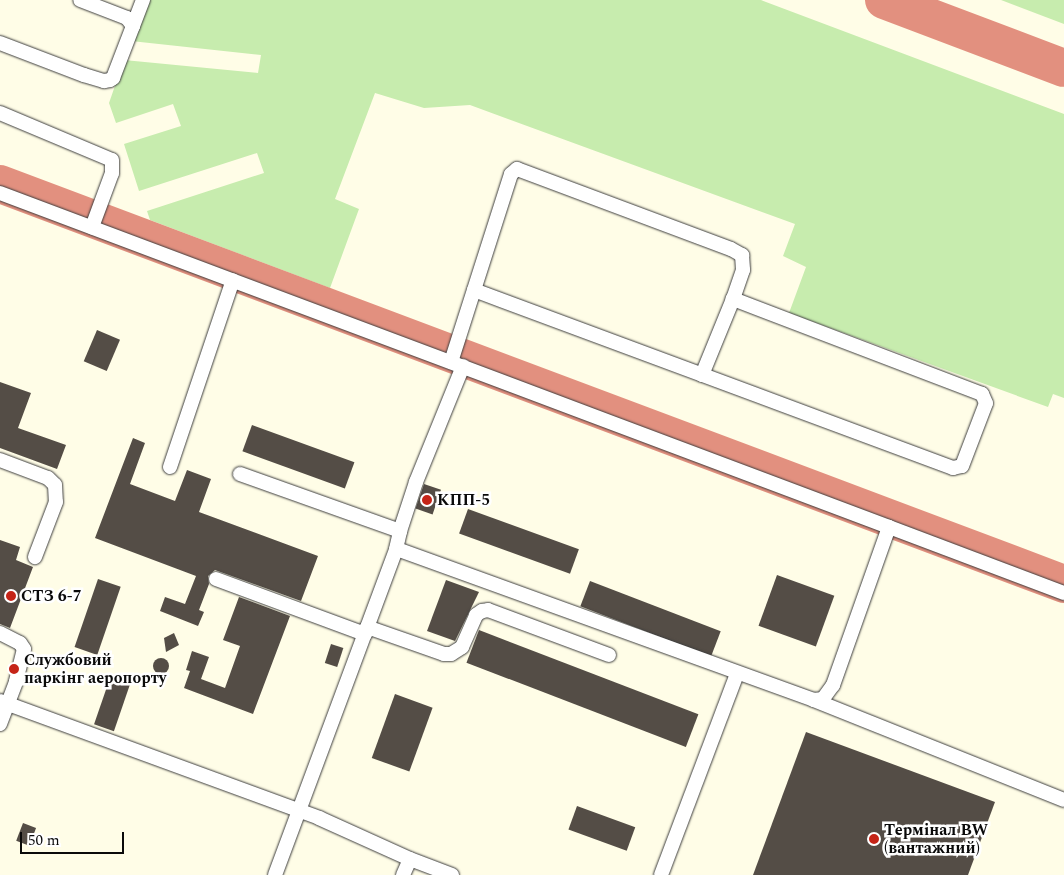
<!DOCTYPE html>
<meta charset="utf-8">
<style>
body{margin:0}
#map{position:relative;width:1064px;height:875px;overflow:hidden;background:#fffde7;font-family:Spectral,serif}
div>[style]{position:absolute}
.green>*{inset:0;background:#c7ecae}
.taxiway>*{height:38px;margin:-19px;padding:0 19px;transform-origin:19px;border-radius:19px;background:#e2907f}
.building>*{inset:0;background:#544d46;transform-origin:0 0}
.round{border-radius:50%}
.roads{filter:drop-shadow(0 0 1px #3d3d3d) drop-shadow(0 0 1px #3d3d3d)}
.minor>*{height:14px;margin:-7px;padding:0 7px;transform-origin:7px;border-radius:7px;background:#fff}
.dots>*{width:14px;height:14px;translate:-50% -50%;box-sizing:border-box;border:2px solid #fff;border-radius:50%}
span{translate:-50% -50%;white-space:nowrap;text-align:center;line-height:1.15;-webkit-text-stroke:5px #fff;paint-order:stroke}
.poi-label{font-size:16px;color:#0a0a0a;font-weight:700}
.left{translate:0 -50%;text-align:left}
.scale{position:absolute;left:20px;top:832px;width:104px;height:22px;box-sizing:border-box;border:2px solid #0a0a0a;border-top:0;padding-left:6px;font-size:15px;line-height:18px;white-space:nowrap;color:#0a0a0a;-webkit-text-stroke:4px #fff;paint-order:stroke}
</style>
<div id="map">
<div class="green">
<div style="clip-path:polygon(146px 0,761px 0,1064px 114px,1064px 398px,1053px 394px,1048px 407px,789px 313px,806px 267px,783px 256px,795px 224px,470px 105px,424px 108px,375px 93px,335px 199px,359px 209px,330px 288px,150px 220px,147px 211px,264px 173px,257px 153px,139px 191px,124px 144px,181px 126px,173px 104px,116px 123px,109px 103px,124px 60px,258px 73px,261px 55px,131px 41px)"></div>
<div style="clip-path:polygon(1001px 0,1064px 0,1064px 24px)"></div>
</div>
<div class="taxiway">
<div style="left:884px;top:0;width:192px;rotate:20.7deg"></div>
<div style="left:0;top:184px;width:1137px;rotate:20.6deg"></div>
</div>
<div class="building">
<div style="left:97px;top:330px;width:25px;height:34px;rotate:23deg"></div>
<div style="clip-path:polygon(0 382px,31px 393px,18px 428px,66px 445px,57px 469px,0 448px)"></div>
<div style="left:252px;top:425px;width:109px;height:28px;rotate:20deg"></div>
<div style="clip-path:polygon(133px 438px,145px 443px,130px 484px,175px 501px,187px 470px,211px 479px,199px 512px,318px 556px,301px 601px,215px 570px,208px 576px,209px 584px,199px 610px,204px 612px,198px 626px,160px 611px,165px 597px,185px 604px,196px 576px,95px 538px)"></div>
<div style="left:424px;top:484px;width:18px;height:26px;rotate:19deg"></div>
<div style="left:468px;top:509px;width:118px;height:26px;rotate:20deg"></div>
<div style="clip-path:polygon(0 540px,20px 547px,16px 560px,33px 567px,10px 628px,0 624px)"></div>
<div style="left:777px;top:575px;width:61px;height:54px;rotate:20deg"></div>
<div style="left:98px;top:579px;width:24px;height:72px;rotate:19deg"></div>
<div style="clip-path:polygon(446px 580px,479px 592px,455px 641px,427px 631px)"></div>
<div style="left:590px;top:581px;width:140px;height:27px;rotate:21deg"></div>
<div style="clip-path:polygon(239px 597px,290px 616px,253px 714px,184px 688px,190px 671px,186px 670px,192px 651px,209px 657px,201px 679px,225px 688px,240px 646px,223px 640px)"></div>
<div style="left:479px;top:630px;width:235px;height:35px;rotate:21deg"></div>
<div style="clip-path:polygon(174px 633px,179px 645px,166px 652px,164px 638px)"></div>
<div style="left:331px;top:644px;width:13px;height:20px;rotate:18deg"></div>
<div class="round" style="left:153px;top:658px;width:16px;height:16px"></div>
<div style="left:110px;top:678px;width:21px;height:49px;rotate:19deg"></div>
<div style="left:395px;top:694px;width:40px;height:68px;rotate:20deg"></div>
<div style="clip-path:polygon(806px 732px,995px 802px,968px 875px,753px 875px)"></div>
<div style="left:577px;top:806px;width:62px;height:25px;rotate:20deg"></div>
<div style="left:23px;top:823px;width:14px;height:19px;rotate:21deg"></div>
</div>
<div class="roads">
<div class="minor">
<div style="left:133px;top:26px;width:28px;rotate:-69deg"></div>
<div style="left:0;top:43px;width:90px;rotate:20.9deg"></div>
<div style="left:84px;top:75px;width:21px;rotate:17deg"></div>
<div style="left:104px;top:81px;width:6px;rotate:-9deg"></div>
<div style="left:110px;top:80px;width:4px;rotate:-34deg"></div>
<div style="left:113px;top:78px;width:56px;rotate:-69deg"></div>
<div style="left:133px;top:26px;width:10px;rotate:-127deg"></div>
<div style="left:127px;top:18px;width:50px;rotate:-159deg"></div>
<div style="left:0;top:113px;width:121px;rotate:22.8deg"></div>
<div style="left:112px;top:160px;width:13px;rotate:90deg"></div>
<div style="left:112px;top:173px;width:58px;rotate:110.3deg"></div>
<div style="left:0;top:193px;width:950px;rotate:20.59deg"></div>
<div style="left:889px;top:527px;width:168px;rotate:109.5deg"></div>
<div style="left:833px;top:685px;width:17px;rotate:126deg"></div>
<div style="left:823px;top:699px;width:9px;rotate:174deg"></div>
<div style="left:814px;top:700px;width:444px;rotate:-160.1deg"></div>
<div style="left:474px;top:290px;width:511px;rotate:20.39deg"></div>
<div style="left:953px;top:468px;width:9px;rotate:-13deg"></div>
<div style="left:962px;top:466px;width:67px;rotate:-69.1deg"></div>
<div style="left:986px;top:403px;width:10px;rotate:-114deg"></div>
<div style="left:982px;top:394px;width:267px;rotate:-159.1deg"></div>
<div style="left:451px;top:362px;width:197px;rotate:-72.3deg"></div>
<div style="left:511px;top:174px;width:8px;rotate:-40deg"></div>
<div style="left:517px;top:169px;width:228px;rotate:20.5deg"></div>
<div style="left:731px;top:249px;width:13px;rotate:29deg"></div>
<div style="left:742px;top:255px;width:15px;rotate:86deg"></div>
<div style="left:743px;top:270px;width:31px;rotate:109deg"></div>
<div style="left:733px;top:299px;width:82px;rotate:112.2deg"></div>
<div style="left:0;top:460px;width:51px;rotate:20.6deg"></div>
<div style="left:48px;top:478px;width:10px;rotate:45deg"></div>
<div style="left:55px;top:485px;width:17px;rotate:87deg"></div>
<div style="left:56px;top:502px;width:59px;rotate:110.9deg"></div>
<div style="left:170px;top:467px;width:197px;rotate:-71.4deg"></div>
<div style="left:240px;top:474px;width:170px;rotate:19.6deg"></div>
<div style="left:889px;top:527px;width:187px;rotate:20.7deg"></div>
<div style="left:216px;top:579px;width:159px;rotate:20.3deg"></div>
<div style="left:367px;top:627px;width:82px;rotate:19.3deg"></div>
<div style="left:444px;top:654px;width:7px"></div>
<div style="left:451px;top:654px;width:13px;rotate:-32deg"></div>
<div style="left:462px;top:647px;width:35px;rotate:-66deg"></div>
<div style="left:476px;top:615px;width:7px;rotate:-34deg"></div>
<div style="left:482px;top:611px;width:6px;rotate:-9deg"></div>
<div style="left:488px;top:610px;width:129px;rotate:20.4deg"></div>
<div style="left:0;top:633px;width:22px;rotate:27deg"></div>
<div style="left:20px;top:643px;width:7px;rotate:56deg"></div>
<div style="left:24px;top:649px;width:34px;rotate:104deg"></div>
<div style="left:16px;top:682px;width:45px;rotate:110.9deg"></div>
<div style="left:814px;top:700px;width:269px;rotate:21.8deg"></div>
<div style="left:0;top:701px;width:340px;rotate:20.1deg"></div>
<div style="left:319px;top:818px;width:100px;rotate:24.3deg"></div>
<div style="left:410px;top:859px;width:45px;rotate:20.9deg"></div>
<div style="left:275px;top:875px;width:348px;rotate:-69.6deg"></div>
<div style="left:396px;top:549px;width:18px;rotate:-77deg"></div>
<div style="left:400px;top:531px;width:52px;rotate:-71.9deg"></div>
<div style="left:416px;top:482px;width:125px;rotate:-67.9deg"></div>
<div style="left:403px;top:875px;width:17px;rotate:-66deg"></div>
<div style="left:661px;top:875px;width:215px;rotate:-69.3deg"></div>
</div>
</div>
<div class="dots">
<div style="left:427px;top:500px;background:#c52417"></div>
<div style="left:11px;top:596px;background:#c52417"></div>
<div style="left:14px;top:669px;background:#c52417"></div>
<div style="left:874px;top:839px;background:#c52417"></div>
</div>
<div class="poi-label">
<span class="left" style="left:437px;top:500px">КПП-5</span>
<span class="left" style="left:21px;top:596px">СТЗ 6-7</span>
<span class="left" style="left:24px;top:669px">Службовий<br>паркінг аеропорту</span>
<span class="left" style="left:884px;top:839px">Термінал BW<br>(вантажний)</span>
</div>
<div class="scale">50 m</div>
</div>
